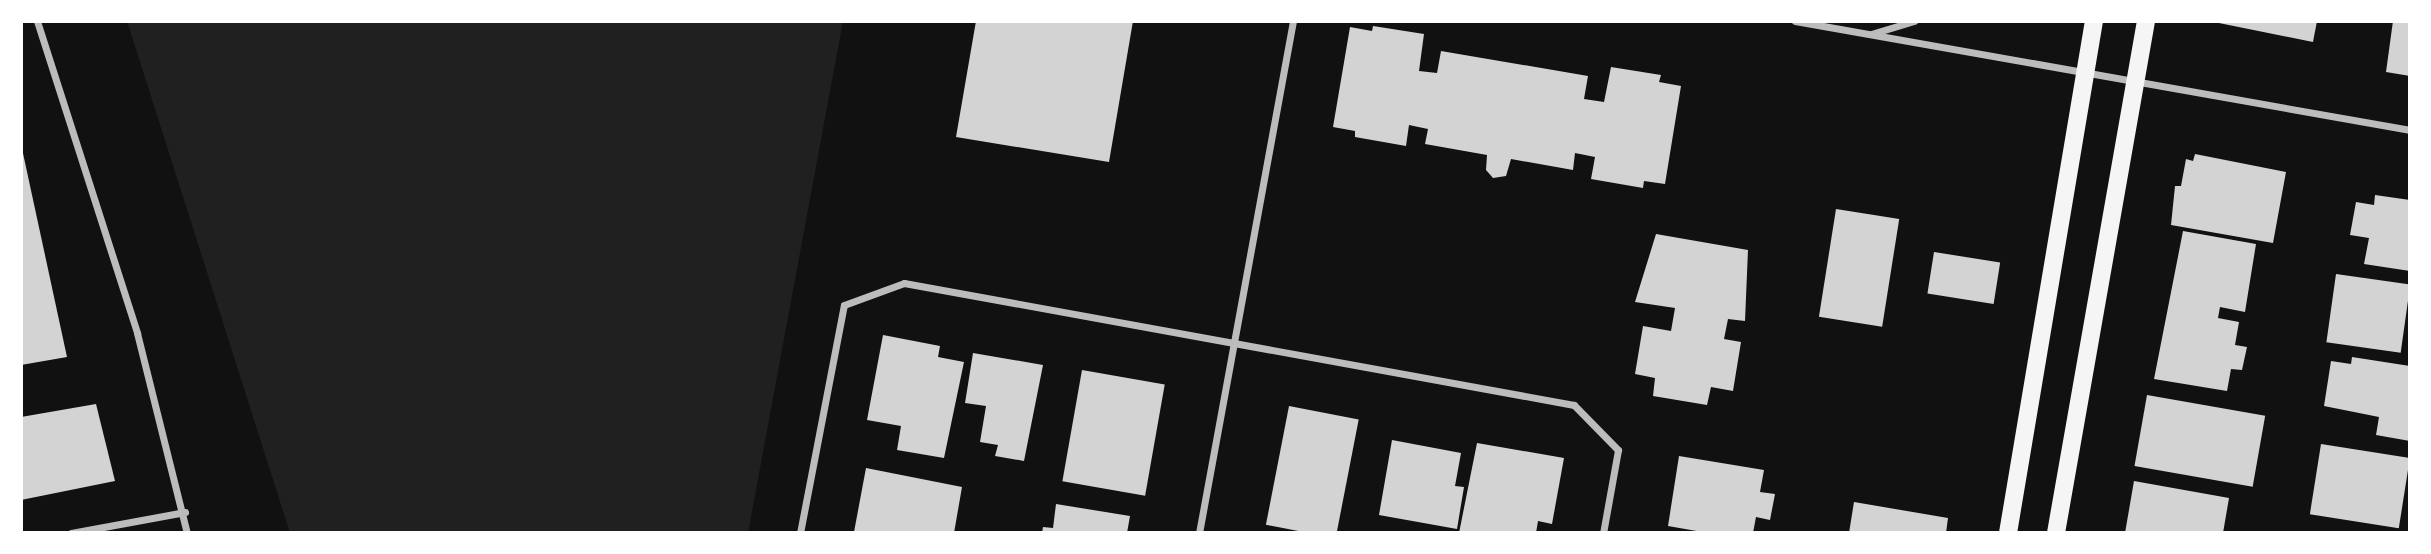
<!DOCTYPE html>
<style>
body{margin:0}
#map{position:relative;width:2431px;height:554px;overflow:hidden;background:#111;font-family:Rubik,sans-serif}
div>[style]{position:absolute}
.green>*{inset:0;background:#202020}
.building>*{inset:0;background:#d3d3d3;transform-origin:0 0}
.minor>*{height:7px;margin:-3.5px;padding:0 3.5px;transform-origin:3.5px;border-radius:3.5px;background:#bcbcbc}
.primary>*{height:18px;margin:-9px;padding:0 9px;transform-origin:9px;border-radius:9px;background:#f5f5f5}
span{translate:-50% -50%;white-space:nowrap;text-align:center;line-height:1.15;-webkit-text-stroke:5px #fff;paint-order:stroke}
.frame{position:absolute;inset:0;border:23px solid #fff;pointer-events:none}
</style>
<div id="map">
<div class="green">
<div style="clip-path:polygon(127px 21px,843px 21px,748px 533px,290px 533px)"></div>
</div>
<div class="building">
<div style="clip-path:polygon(976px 21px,1133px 21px,1109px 162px,956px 137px)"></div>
<div style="clip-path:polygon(2209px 21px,2317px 21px,2313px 42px)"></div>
<div style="clip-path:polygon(2393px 21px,2410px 21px,2410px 76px,2386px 72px)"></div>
<div style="clip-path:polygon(1373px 26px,1424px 34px,1419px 71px,1437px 73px,1441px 51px,1588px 76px,1584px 99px,1604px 102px,1611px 67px,1661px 75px,1659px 82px,1681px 86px,1665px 184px,1644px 181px,1643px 188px,1591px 179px,1595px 157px,1575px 153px,1573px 170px,1511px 159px,1506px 176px,1493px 178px,1486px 170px,1487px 155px,1425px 144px,1428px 129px,1409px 125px,1406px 146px,1355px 137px,1355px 131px,1333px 127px,1350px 27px,1372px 31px)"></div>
<div style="clip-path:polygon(21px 144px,67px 357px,21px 365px)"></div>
<div style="clip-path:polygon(2195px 154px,2286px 172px,2273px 243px,2171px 225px,2175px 186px,2181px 186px,2186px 159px,2193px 161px)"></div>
<div style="clip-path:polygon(2375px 195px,2410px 200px,2410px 271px,2364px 264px,2369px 238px,2350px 235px,2356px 202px,2374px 205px)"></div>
<div style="left:1836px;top:209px;width:64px;height:109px;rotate:9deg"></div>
<div style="clip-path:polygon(2183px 231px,2256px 244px,2245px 312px,2220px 307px,2218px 318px,2239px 322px,2235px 345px,2247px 347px,2242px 370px,2231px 369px,2227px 391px,2154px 379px)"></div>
<div style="clip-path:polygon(1656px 234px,1748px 250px,1745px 321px,1728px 319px,1724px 339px,1741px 342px,1733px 391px,1711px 387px,1707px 405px,1653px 396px,1655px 378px,1635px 374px,1643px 326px,1671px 331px,1675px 308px,1635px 302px)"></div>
<div style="left:1934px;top:252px;width:67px;height:42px;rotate:9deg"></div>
<div style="left:2336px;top:274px;width:75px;height:69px;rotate:8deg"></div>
<div style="clip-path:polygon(883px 335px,940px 346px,938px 357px,964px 362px,944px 458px,897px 450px,901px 426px,867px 420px)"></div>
<div style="clip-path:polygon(973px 353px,1043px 365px,1024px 461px,995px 456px,998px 445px,980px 442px,986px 406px,965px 403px)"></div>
<div style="clip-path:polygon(2352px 357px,2410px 366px,2410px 441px,2376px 435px,2379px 417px,2324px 406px,2331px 361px,2351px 364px)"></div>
<div style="left:1082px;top:370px;width:84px;height:113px;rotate:10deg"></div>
<div style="left:2147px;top:395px;width:120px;height:72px;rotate:10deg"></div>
<div style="clip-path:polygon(96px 404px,115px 481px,21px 500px,21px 417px)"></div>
<div style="left:1289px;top:406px;width:71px;height:121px;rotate:11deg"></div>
<div style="clip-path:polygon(1392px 440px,1461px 453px,1455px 486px,1464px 487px,1457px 529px,1379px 515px)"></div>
<div style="clip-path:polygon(1477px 443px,1564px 458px,1552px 524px,1538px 521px,1536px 533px,1459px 533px)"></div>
<div style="left:2321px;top:444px;width:90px;height:71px;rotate:9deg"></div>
<div style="clip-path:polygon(1679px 456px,1764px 470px,1760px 492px,1775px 494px,1770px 520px,1756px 517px,1753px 533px,1708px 533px,1668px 526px)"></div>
<div style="clip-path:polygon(866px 468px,962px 487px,954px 533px,854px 532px)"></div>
<div style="clip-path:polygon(2134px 481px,2229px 498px,2223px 533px,2125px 533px)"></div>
<div style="clip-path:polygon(1854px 502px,1948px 518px,1946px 533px,1849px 533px)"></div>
<div style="clip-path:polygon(1056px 504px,1130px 516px,1127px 533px,1042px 533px,1043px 527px,1053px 528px)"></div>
</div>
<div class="minor">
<div style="left:37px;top:21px;width:328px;rotate:72.2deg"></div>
<div style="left:137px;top:333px;width:206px;rotate:76deg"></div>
<div style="left:1795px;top:21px;width:625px;rotate:10.05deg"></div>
<div style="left:1871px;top:34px;width:45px;rotate:-16.8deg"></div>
<div style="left:71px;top:533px;width:116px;rotate:-10.4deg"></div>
<div style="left:800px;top:533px;width:232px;rotate:-79.1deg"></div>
<div style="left:844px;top:305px;width:64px;rotate:-20.1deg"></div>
<div style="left:904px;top:283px;width:681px;rotate:10.32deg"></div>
<div style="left:1574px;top:405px;width:63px;rotate:45.6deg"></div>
<div style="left:1618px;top:450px;width:84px;rotate:100.2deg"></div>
<div style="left:1199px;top:533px;width:521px;rotate:-79.6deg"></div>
</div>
<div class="primary">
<div style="left:2008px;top:533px;width:519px;rotate:-80.47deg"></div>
<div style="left:2056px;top:533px;width:520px;rotate:-80.03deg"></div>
</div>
<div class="frame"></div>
</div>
